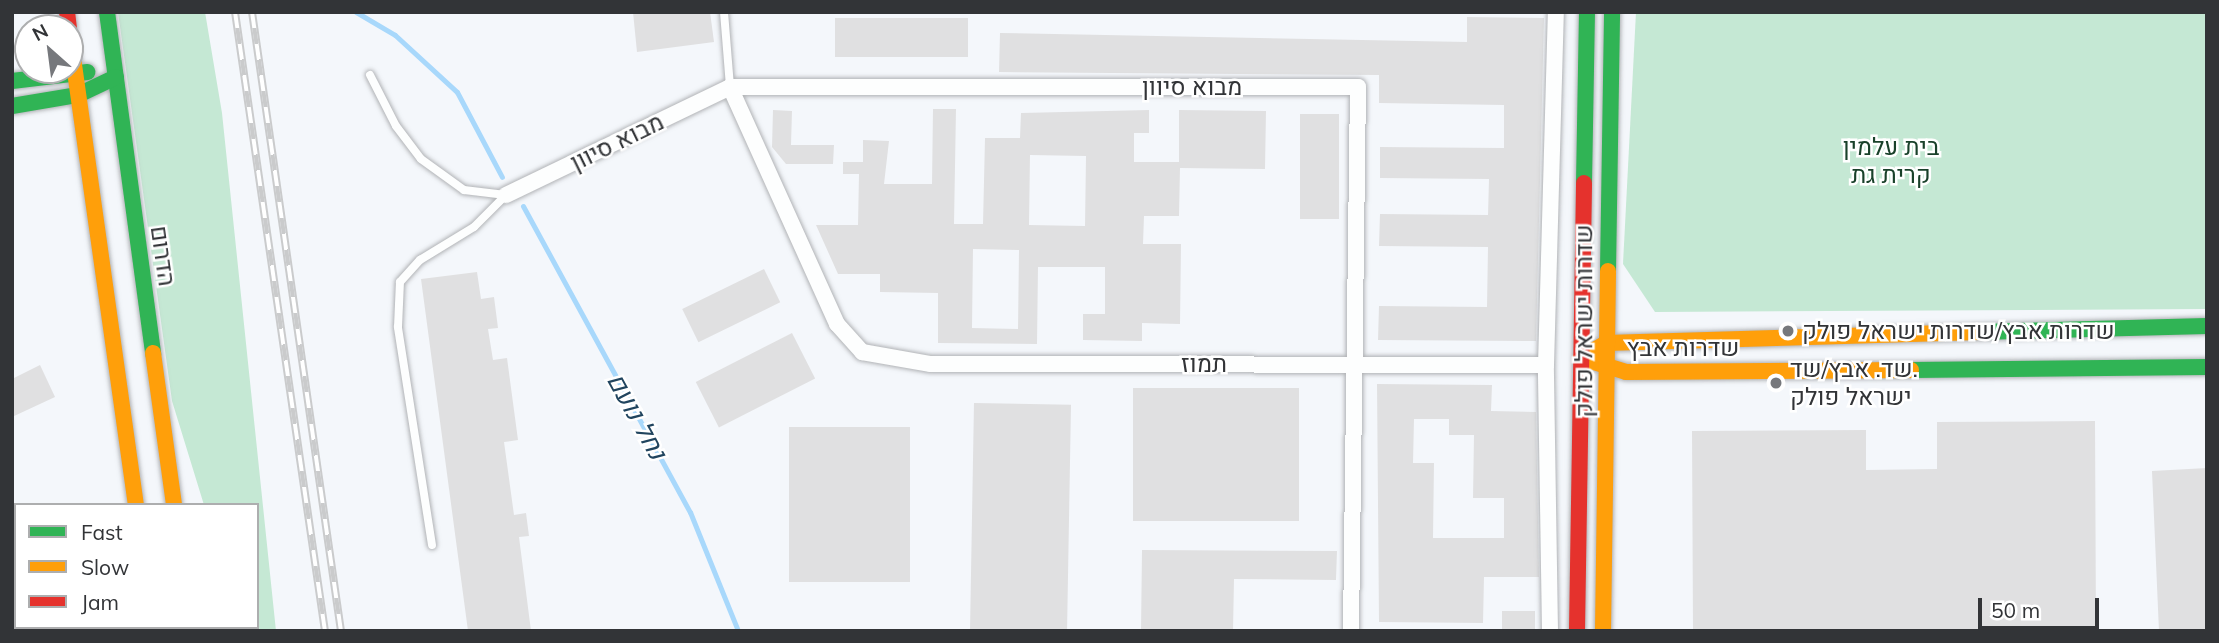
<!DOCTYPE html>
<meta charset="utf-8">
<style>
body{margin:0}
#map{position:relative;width:2219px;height:643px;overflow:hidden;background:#f4f7fb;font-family:Mulish,Heebo,sans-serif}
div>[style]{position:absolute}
.green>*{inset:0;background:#c5e8d4}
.stream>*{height:5px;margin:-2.5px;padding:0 2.5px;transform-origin:2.5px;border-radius:2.5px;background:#a8d8fb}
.building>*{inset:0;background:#e0e0e1;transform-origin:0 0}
.roads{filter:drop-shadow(0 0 2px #b1b3b6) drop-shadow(0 0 2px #b1b3b6)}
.lane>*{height:8px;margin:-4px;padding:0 4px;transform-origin:4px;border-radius:4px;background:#fdfefe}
.street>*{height:16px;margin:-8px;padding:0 8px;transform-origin:8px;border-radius:8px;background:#fdfefe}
.fast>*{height:16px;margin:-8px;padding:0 8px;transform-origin:8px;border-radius:8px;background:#30b455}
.slow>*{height:16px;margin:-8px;padding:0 8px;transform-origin:8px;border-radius:8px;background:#ff9f0a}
.jam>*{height:16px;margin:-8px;padding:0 8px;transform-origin:8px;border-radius:8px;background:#e5322d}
.rail>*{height:8px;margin-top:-4px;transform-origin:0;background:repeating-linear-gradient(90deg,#fff 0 16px,#cacbcc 0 32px);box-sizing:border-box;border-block:2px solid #cacbcc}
.dots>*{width:19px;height:19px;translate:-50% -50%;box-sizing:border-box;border:4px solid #fff;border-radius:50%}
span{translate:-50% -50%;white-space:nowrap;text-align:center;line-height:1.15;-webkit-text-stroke:5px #fff;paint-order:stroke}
.street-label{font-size:24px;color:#323437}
.park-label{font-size:24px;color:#19412a}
.poi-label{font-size:24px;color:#323437}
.left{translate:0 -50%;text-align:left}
.water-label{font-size:26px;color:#20445e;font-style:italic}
.frame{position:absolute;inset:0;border:14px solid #323437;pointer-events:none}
.legend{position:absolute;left:14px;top:503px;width:245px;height:126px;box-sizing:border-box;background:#fff;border:2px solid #adaeaf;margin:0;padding:9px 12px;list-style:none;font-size:21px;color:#323437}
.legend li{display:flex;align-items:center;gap:14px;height:35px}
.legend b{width:35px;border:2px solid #adaeaf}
.north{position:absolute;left:14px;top:14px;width:70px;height:70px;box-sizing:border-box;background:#fff;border:2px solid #adaeaf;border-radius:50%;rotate:332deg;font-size:19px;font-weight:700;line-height:28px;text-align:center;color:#323437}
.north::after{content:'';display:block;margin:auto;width:24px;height:32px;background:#76787c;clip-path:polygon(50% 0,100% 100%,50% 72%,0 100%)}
.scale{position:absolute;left:1978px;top:598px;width:121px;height:32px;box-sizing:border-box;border:4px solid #323437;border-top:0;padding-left:9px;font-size:21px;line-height:24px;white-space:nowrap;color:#323437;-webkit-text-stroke:5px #fff;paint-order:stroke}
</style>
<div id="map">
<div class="green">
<div style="clip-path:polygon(118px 12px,205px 12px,222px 113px,276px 631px,221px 631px,257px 627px,257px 505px,204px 505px,172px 401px)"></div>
<div style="clip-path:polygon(1636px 12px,2207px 12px,2207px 309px,1655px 312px,1623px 264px)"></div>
</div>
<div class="stream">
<div style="left:356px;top:12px;width:45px;rotate:30.5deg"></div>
<div style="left:395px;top:35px;width:84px;rotate:42.6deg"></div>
<div style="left:457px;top:92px;width:96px;rotate:62.1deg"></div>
<div style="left:523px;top:206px;width:349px;rotate:61.4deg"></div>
<div style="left:690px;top:512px;width:128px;rotate:68deg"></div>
</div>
<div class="building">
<div style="clip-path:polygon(633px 12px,710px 12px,714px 42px,637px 52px)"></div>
<div style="clip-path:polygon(1467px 17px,1544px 18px,1536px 341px,1378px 340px,1379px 306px,1487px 307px,1488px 247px,1379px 246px,1380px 214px,1488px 215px,1489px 179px,1380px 178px,1380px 147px,1504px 148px,1504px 105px,1379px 103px,1379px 75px,999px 72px,1000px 33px,1467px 42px)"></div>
<div style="left:835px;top:18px;width:133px;height:39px"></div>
<div style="clip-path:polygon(evenodd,933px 109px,956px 109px,954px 224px,983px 224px,985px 138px,1020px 138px,1021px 113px,1149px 110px,1149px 133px,1134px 133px,1134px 162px,1179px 162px,1179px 110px,1266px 111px,1265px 169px,1180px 168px,1179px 216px,1144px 216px,1143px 244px,1181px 244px,1180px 324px,1142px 323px,1142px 341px,1083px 340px,1083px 314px,1105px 314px,1105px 267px,1038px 267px,1037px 344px,938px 343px,938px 293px,880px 292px,880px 274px,838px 274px,816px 225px,858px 225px,859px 174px,843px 174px,843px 162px,863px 162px,863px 140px,889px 141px,884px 184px,932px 184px,933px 109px,1030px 155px,1086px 156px,1085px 226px,1029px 225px,1030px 155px,933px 109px,973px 249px,1019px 250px,1018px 329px,972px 328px,973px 249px)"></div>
<div style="clip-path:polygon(773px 110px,792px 111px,791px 145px,834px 145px,833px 164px,786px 164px,772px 147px)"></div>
<div style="left:1300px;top:114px;width:39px;height:105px"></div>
<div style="left:764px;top:269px;width:37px;height:91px;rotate:64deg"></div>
<div style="clip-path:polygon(477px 272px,481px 299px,494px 297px,498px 328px,488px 329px,493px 360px,507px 358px,518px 440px,504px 442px,514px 515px,526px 513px,529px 536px,519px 537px,531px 631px,468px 631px,421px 279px)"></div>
<div style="left:792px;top:333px;width:51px;height:108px;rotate:63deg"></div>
<div style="clip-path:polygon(40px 365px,55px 397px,12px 417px,12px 379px)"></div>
<div style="clip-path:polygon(evenodd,1377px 384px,1492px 385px,1491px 411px,1536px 412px,1539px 577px,1484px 577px,1483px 623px,1379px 622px,1377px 384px,1414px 419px,1449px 419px,1449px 435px,1474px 435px,1473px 498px,1504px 498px,1504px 538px,1433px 538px,1434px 463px,1413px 463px,1414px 419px)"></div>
<div style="left:1133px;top:388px;width:166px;height:133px"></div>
<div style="left:974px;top:403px;width:97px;height:228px;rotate:1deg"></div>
<div style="clip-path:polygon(2095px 421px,2096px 631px,1693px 631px,1692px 431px,1866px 430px,1866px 470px,1937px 469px,1937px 422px)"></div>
<div style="left:789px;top:427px;width:121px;height:155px"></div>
<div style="clip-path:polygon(2207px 468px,2207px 631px,2159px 631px,2152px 471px)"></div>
<div style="clip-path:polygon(1142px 550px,1337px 551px,1336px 580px,1234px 579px,1233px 631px,1141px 631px)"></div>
<div style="left:1502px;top:611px;width:33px;height:20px"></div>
</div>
<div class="roads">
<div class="lane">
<div style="left:724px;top:12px;width:75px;rotate:85.4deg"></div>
<div style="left:370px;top:75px;width:57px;rotate:63deg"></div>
<div style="left:396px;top:126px;width:41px;rotate:52.9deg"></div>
<div style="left:421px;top:159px;width:53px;rotate:35.8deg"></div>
<div style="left:464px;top:190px;width:42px;rotate:6.8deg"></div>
<div style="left:432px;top:545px;width:221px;rotate:-98.9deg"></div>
<div style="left:398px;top:327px;width:45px;rotate:-87.5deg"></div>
<div style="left:400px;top:282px;width:30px;rotate:-48deg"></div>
<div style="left:420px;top:260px;width:63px;rotate:-31.4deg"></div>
<div style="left:474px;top:227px;width:45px;rotate:-45deg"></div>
</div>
<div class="street">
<div style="left:730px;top:87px;width:260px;rotate:65.7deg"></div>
<div style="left:837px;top:324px;width:38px;rotate:48deg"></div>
<div style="left:862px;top:352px;width:70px;rotate:9.9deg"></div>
<div style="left:931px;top:364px;width:615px;rotate:0.09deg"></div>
<div style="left:506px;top:195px;width:249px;rotate:-25.7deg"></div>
<div style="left:730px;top:87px;width:628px"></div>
<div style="left:1358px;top:87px;width:544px;rotate:90.74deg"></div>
<div style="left:1550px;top:631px;width:266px;rotate:-90.9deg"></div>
<div style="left:1546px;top:365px;width:353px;rotate:-88.4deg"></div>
</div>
<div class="fast">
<div style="left:107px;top:12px;width:344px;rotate:82.3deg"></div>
<div style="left:12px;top:81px;width:76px;rotate:-6.8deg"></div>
<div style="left:12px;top:106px;width:67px;rotate:-9.5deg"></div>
<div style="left:78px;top:95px;width:42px;rotate:-25.3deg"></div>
<div style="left:1584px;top:183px;width:171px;rotate:-89deg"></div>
<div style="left:1608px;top:271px;width:259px;rotate:-89.1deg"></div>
<div style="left:1979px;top:332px;width:228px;rotate:-1.5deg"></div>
<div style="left:1911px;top:370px;width:296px;rotate:-0.6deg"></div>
<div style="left:157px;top:627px;width:4px;rotate:76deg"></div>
</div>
<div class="slow">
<div style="left:70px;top:36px;width:474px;rotate:82deg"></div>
<div style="left:153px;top:353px;width:153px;rotate:82.1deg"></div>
<div style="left:1581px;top:358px;width:29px;rotate:-31deg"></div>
<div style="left:1606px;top:343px;width:373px;rotate:-1.7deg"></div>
<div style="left:1581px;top:358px;width:47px;rotate:17.3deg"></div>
<div style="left:1626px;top:372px;width:285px;rotate:-0.4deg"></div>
<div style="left:186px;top:627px;width:4px;rotate:90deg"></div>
<div style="left:1603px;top:631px;width:360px;rotate:-89.2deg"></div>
</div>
<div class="jam">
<div style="left:67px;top:12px;width:16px;rotate:83deg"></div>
<div style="left:1577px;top:631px;width:448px;rotate:-89.1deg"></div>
</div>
</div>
<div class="rail">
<div style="left:235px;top:12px;width:626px;rotate:81.73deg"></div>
<div style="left:252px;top:12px;width:625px;rotate:81.82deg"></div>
</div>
<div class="dots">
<div style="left:1788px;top:331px;background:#76787c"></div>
<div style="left:1776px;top:383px;background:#76787c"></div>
</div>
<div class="street-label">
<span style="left:1192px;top:87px">מבוא סיוון</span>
<span style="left:617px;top:142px;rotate:-26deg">מבוא סיוון</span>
<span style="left:163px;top:256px;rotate:82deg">הדרום</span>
<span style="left:1584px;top:321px;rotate:-90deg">שדרות ישראל פולק</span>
<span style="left:1683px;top:348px">שדרות אבץ</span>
<span style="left:1204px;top:364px">תמוז</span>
</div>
<div class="park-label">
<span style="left:1891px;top:161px">בית עלמין<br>קרית גת</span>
</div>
<div class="poi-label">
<span class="left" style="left:1802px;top:331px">שדרות אבץ/שדרות ישראל פולק</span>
<span class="left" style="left:1790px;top:383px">שד. אבץ/שד.<br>ישראל פולק</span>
</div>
<div class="water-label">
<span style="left:637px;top:416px;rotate:61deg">נחל נועם</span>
</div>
<div class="frame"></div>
<ul class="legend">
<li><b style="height:9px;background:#30b455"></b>Fast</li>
<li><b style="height:9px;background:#ff9f0a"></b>Slow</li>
<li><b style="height:9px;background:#e5322d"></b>Jam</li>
</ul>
<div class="north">N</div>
<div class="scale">50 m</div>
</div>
